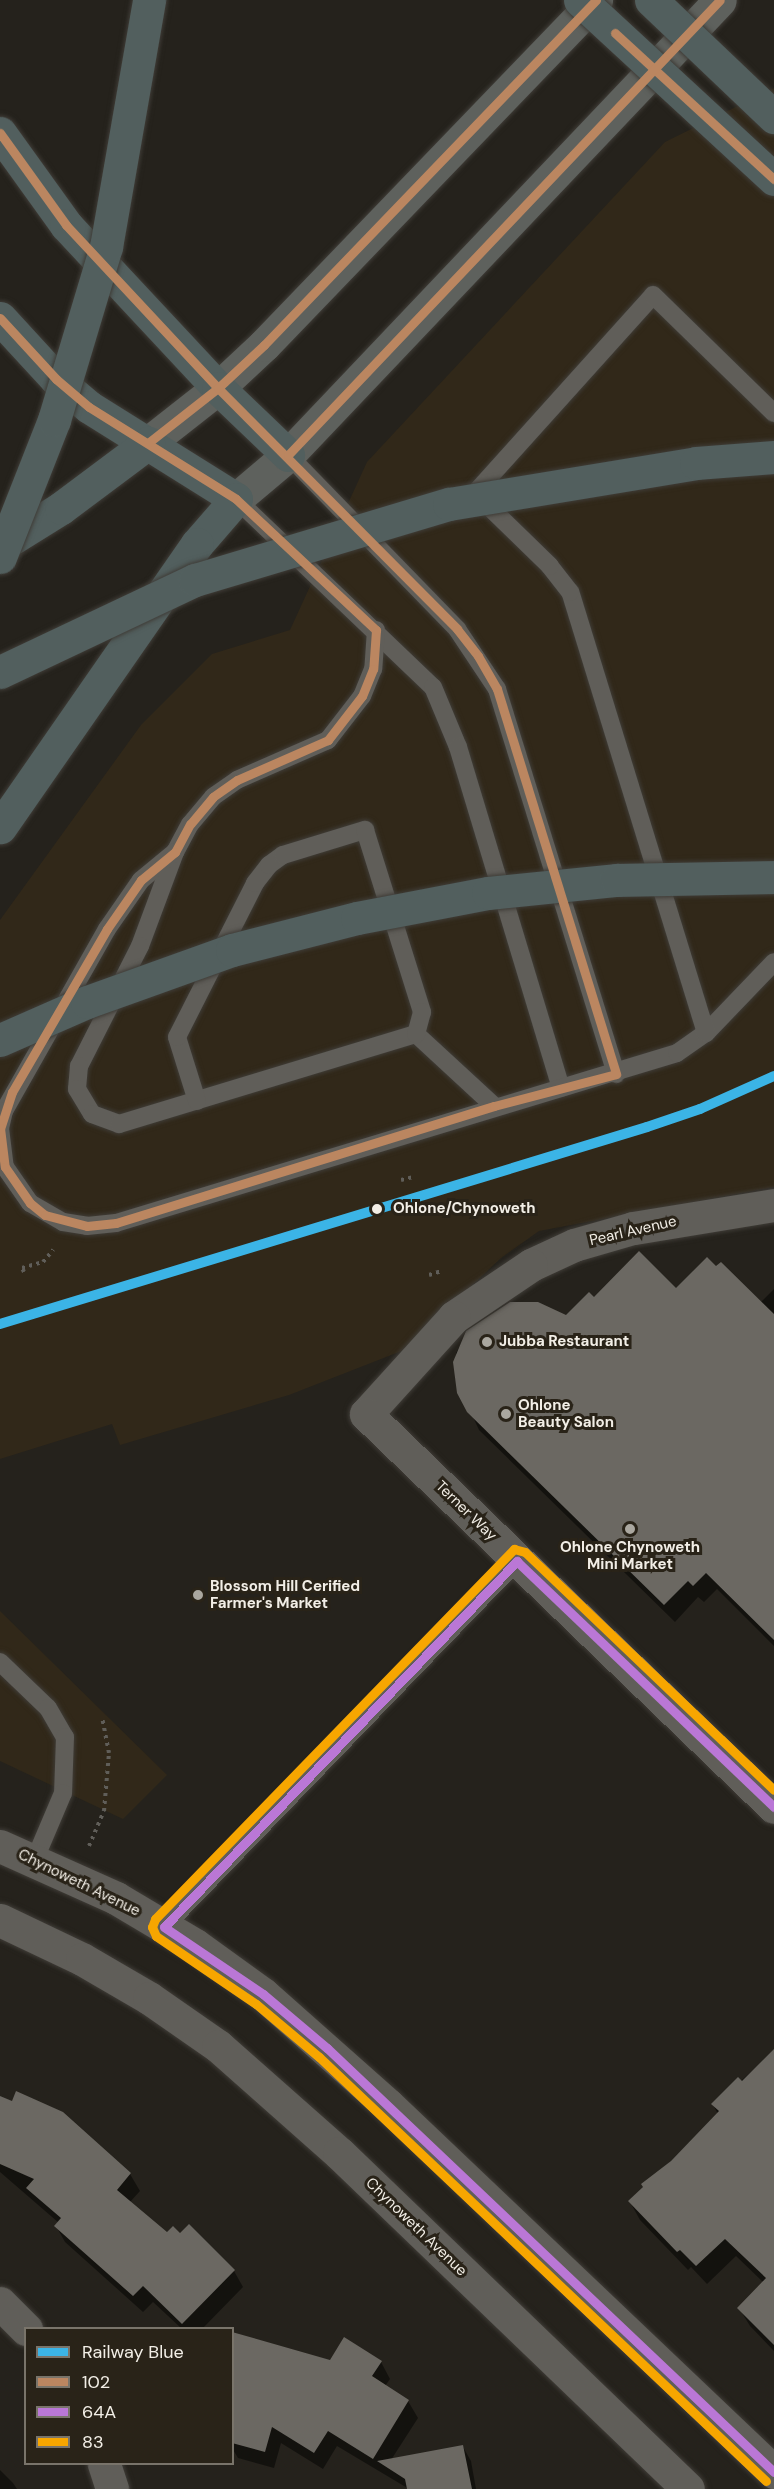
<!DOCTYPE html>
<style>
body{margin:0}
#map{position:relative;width:774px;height:2489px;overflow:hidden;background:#25221c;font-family:"DM Sans",sans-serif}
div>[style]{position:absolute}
.built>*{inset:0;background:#312819}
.shadow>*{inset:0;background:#0007}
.building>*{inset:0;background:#6b6862}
.path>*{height:4px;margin-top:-2px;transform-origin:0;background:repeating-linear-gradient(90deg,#605e59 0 3px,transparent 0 7.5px)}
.roads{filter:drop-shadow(0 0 2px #3f3c37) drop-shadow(0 0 2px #3f3c37)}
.lane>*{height:18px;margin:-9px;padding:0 9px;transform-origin:9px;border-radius:9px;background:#605e59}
.street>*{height:33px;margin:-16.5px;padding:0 16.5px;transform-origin:16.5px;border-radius:16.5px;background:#605e59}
.secondary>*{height:33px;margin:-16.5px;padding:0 16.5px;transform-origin:16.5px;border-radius:16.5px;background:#5e615d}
.highway>*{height:33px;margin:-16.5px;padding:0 16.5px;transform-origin:16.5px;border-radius:16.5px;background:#525f5e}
.bridges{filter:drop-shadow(0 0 2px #3f3c37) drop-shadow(0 0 2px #3f3c37)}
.highway-bridge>*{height:33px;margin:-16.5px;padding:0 16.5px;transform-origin:16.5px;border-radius:16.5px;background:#525f5e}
.bus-1>*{height:9px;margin:-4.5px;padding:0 4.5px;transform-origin:4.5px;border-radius:4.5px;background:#bb8660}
.bus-2>*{height:9px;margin:-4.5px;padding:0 4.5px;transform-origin:4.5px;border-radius:4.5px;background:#ba77d6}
.bus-3>*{height:9px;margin:-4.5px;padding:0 4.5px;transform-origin:4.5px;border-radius:4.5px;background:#f7a600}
.rail-1>*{height:10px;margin:-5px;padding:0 5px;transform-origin:5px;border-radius:5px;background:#3bb4e6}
.dots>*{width:16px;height:16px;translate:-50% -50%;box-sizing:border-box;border:3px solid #292318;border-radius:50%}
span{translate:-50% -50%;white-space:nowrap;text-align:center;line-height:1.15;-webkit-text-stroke:6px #292318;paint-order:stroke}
.stop-label{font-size:15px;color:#f2eee6;font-weight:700}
.left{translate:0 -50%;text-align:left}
.street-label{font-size:15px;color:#f2eee6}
.poi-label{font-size:15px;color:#f2eee6;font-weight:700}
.legend{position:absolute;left:24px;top:2327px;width:210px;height:138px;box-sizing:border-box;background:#292318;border:2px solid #79746a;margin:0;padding:8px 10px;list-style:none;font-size:18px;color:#f2eee6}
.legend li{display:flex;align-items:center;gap:12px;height:30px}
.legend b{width:30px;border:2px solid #79746a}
</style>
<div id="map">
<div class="built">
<div style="clip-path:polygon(774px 88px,774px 1187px,539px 1231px,501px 1258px,404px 1350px,289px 1395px,120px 1445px,112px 1424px,0 1459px,0 920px,141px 725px,212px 654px,290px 630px,367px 462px,665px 142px)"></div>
<div style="clip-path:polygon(0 1611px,167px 1775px,123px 1819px,0 1761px)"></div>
</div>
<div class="shadow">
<div style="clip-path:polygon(774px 1289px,774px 1646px,717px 1589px,704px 1602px,698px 1597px,675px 1622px,479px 1430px,455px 1378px,456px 1353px,468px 1332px,567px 1317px,594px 1300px,677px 1290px,760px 1303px)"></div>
<div style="clip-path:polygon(774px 2052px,774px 2351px,750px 2326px,739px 2308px,764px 2283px,736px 2256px,707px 2284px,691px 2267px,688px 2270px,640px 2220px,630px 2202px,718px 2114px,713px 2105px)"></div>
<div style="clip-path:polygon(0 2098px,62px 2114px,130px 2174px,140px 2191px,130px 2202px,167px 2234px,234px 2271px,243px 2287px,203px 2328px,181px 2328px,153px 2302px,143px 2312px,65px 2242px,56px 2226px,59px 2223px,0 2172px)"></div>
<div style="clip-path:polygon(232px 2334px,331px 2361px,381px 2362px,390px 2379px,385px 2386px,408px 2401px,418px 2418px,391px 2460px,463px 2447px,471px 2461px,476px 2489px,409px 2489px,337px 2446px,323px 2469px,281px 2443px,274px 2468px,238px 2458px,232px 2448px)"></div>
<div style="clip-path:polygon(0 2470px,13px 2483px,17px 2489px,0 2489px)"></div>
</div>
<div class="building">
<div style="clip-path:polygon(639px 1251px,676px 1288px,707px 1257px,716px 1266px,721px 1262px,774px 1314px,774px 1640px,706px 1573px,693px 1586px,688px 1581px,664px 1605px,467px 1412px,457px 1393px,453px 1362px,466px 1331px,510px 1302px,538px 1302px,566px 1315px,589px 1292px,594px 1297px)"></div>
<div style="clip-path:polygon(774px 2049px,774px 2345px,737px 2308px,766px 2278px,725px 2239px,696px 2266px,680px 2250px,677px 2252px,628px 2201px,643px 2187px,641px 2184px,671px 2161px,719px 2111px,711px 2104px,738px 2077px,742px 2081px)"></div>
<div style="clip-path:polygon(16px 2091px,63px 2112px,131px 2173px,117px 2190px,167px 2232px,173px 2226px,180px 2233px,189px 2224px,235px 2270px,182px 2324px,143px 2286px,133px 2296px,54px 2226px,61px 2218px,26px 2188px,34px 2179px,0 2164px,0 2096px,12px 2101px)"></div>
<div style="clip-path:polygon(232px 2332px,330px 2360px,344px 2337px,382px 2361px,372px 2376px,409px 2400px,373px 2459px,328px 2431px,314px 2453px,272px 2427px,265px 2452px,232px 2443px)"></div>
<div style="clip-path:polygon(463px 2445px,472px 2489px,407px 2489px,405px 2479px,377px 2461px)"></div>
</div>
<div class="path">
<div style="left:401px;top:1180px;width:12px;rotate:-14deg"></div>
<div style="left:24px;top:1272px;width:4px;rotate:-117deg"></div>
<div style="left:22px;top:1268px;width:22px;rotate:-16deg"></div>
<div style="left:43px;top:1262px;width:16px;rotate:-50deg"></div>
<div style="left:429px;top:1275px;width:13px;rotate:-18deg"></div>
<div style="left:89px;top:1846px;width:38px;rotate:-67deg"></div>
<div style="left:104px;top:1811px;width:58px;rotate:-85.1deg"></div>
<div style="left:109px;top:1753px;width:36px;rotate:-101deg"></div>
</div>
<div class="roads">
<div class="lane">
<div style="left:288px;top:455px;width:243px;rotate:45.8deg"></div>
<div style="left:457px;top:629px;width:72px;rotate:56.3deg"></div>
<div style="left:497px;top:689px;width:403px;rotate:72.8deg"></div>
<div style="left:236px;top:499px;width:272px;rotate:43.7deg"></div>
<div style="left:433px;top:687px;width:65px;rotate:67.4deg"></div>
<div style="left:458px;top:747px;width:356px;rotate:73.2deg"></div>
<div style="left:376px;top:630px;width:39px;rotate:94deg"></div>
<div style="left:373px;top:669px;width:29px;rotate:112deg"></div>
<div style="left:362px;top:696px;width:56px;rotate:127.7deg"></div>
<div style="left:328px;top:740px;width:99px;rotate:156.3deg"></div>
<div style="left:237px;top:780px;width:29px;rotate:145deg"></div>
<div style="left:213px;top:797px;width:35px;rotate:130deg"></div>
<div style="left:190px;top:824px;width:32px;rotate:118deg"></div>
<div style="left:175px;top:852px;width:100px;rotate:110.4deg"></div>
<div style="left:140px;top:946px;width:135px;rotate:116.9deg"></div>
<div style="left:79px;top:1066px;width:23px;rotate:95deg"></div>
<div style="left:77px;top:1089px;width:29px;rotate:59deg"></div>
<div style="left:92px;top:1114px;width:29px;rotate:20deg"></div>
<div style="left:119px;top:1124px;width:310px;rotate:-16.9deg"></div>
<div style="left:175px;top:852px;width:44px;rotate:140.5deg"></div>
<div style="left:141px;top:880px;width:60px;rotate:124.8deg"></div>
<div style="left:107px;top:929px;width:209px;rotate:119.5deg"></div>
<div style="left:4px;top:1111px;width:17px;rotate:103deg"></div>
<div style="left:0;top:1128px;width:39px;rotate:83deg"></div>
<div style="left:5px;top:1167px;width:44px;rotate:55.2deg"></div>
<div style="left:30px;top:1203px;width:38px;rotate:30deg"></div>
<div style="left:63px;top:1222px;width:24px;rotate:9deg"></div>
<div style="left:87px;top:1226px;width:29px;rotate:-6deg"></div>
<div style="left:116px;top:1223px;width:586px;rotate:-16.86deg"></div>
<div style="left:677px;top:1053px;width:35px;rotate:-35deg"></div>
<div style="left:706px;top:1033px;width:98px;rotate:-46.2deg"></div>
<div style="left:706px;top:1033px;width:461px;rotate:-107.1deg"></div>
<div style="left:570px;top:592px;width:33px;rotate:-128deg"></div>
<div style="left:550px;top:566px;width:105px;rotate:-135.8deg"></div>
<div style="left:475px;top:493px;width:266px;rotate:-48deg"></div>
<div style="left:653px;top:295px;width:169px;rotate:44.3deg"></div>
<div style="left:416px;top:1034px;width:106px;rotate:42.7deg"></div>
<div style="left:197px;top:1101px;width:67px;rotate:-107.4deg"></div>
<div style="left:177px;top:1037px;width:173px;rotate:-63.1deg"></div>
<div style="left:255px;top:883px;width:23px;rotate:-52deg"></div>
<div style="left:269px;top:865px;width:17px;rotate:-36deg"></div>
<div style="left:283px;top:855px;width:86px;rotate:-17deg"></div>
<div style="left:365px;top:830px;width:191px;rotate:72.6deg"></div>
<div style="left:422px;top:1012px;width:23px;rotate:105deg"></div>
<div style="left:0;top:1662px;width:66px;rotate:43.8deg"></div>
<div style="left:48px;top:1708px;width:34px;rotate:60deg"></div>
<div style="left:65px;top:1737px;width:56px;rotate:92deg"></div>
<div style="left:63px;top:1793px;width:72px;rotate:113deg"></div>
<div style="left:164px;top:1927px;width:508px;rotate:-46.04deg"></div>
</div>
<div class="street">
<div style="left:774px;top:1205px;width:143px;rotate:170.7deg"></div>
<div style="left:633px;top:1228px;width:61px;rotate:163.9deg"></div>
<div style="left:574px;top:1245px;width:47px;rotate:155.1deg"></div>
<div style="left:531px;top:1265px;width:93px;rotate:146deg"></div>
<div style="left:454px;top:1317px;width:131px;rotate:132.2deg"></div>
<div style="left:366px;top:1414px;width:566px;rotate:43.93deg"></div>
<div style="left:0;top:1846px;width:127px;rotate:24.1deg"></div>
<div style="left:116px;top:1898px;width:92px;rotate:30.7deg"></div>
<div style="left:195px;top:1945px;width:84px;rotate:35.8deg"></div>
<div style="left:263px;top:1994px;width:167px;rotate:41.6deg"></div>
<div style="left:388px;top:2105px;width:533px;rotate:43.55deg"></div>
<div style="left:0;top:1920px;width:91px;rotate:25.4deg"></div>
<div style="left:82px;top:1959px;width:78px;rotate:30.2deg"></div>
<div style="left:149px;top:1998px;width:84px;rotate:34.8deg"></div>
<div style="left:218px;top:2046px;width:162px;rotate:41.5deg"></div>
<div style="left:339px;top:2153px;width:484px;rotate:43.9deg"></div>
<div style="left:0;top:2303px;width:37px;rotate:45deg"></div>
<div style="left:104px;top:2464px;width:26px;rotate:72deg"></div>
</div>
<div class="secondary">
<div style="left:148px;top:443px;width:89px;rotate:-38.2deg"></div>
<div style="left:218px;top:388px;width:63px;rotate:-43.1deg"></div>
<div style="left:264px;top:345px;width:479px;rotate:-46.1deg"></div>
<div style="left:236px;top:499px;width:68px;rotate:-40.2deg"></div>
<div style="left:288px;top:455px;width:627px;rotate:-46.49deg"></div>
</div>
<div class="highway">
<div style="left:0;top:133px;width:113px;rotate:54.3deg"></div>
<div style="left:66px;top:225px;width:223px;rotate:47deg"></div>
<div style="left:218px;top:388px;width:97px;rotate:43.7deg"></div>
<div style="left:0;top:318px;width:83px;rotate:47.4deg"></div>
<div style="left:56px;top:379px;width:43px;rotate:40.3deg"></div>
<div style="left:89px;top:407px;width:173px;rotate:32deg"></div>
<div style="left:236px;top:499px;width:60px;rotate:130.9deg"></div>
<div style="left:197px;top:544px;width:345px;rotate:124.8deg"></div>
<div style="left:0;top:546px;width:72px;rotate:-31.9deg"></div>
<div style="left:61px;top:508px;width:109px;rotate:-36.8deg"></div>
</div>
</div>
<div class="bridges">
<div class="highway-bridge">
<div style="left:580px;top:0;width:264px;rotate:42.7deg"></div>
<div style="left:651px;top:0;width:170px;rotate:43.6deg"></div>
<div style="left:0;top:557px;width:147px;rotate:-68.5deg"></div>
<div style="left:54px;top:420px;width:181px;rotate:-73.3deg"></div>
<div style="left:106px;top:247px;width:251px;rotate:-80.1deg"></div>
<div style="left:0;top:672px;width:216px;rotate:-25.3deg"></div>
<div style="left:195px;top:580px;width:265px;rotate:-16.7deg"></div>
<div style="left:449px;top:504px;width:250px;rotate:-9.4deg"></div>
<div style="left:696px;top:463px;width:78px;rotate:-4.4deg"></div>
<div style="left:0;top:1040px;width:95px;rotate:-23.6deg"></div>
<div style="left:87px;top:1002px;width:154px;rotate:-19.7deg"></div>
<div style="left:232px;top:950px;width:129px;rotate:-14.4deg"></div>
<div style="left:357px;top:918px;width:133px;rotate:-10.8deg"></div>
<div style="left:488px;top:893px;width:130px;rotate:-5.8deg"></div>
<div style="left:617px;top:880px;width:157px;rotate:-1.1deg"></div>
</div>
</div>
<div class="bus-1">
<div style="left:615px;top:33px;width:216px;rotate:42.6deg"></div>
<div style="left:0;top:133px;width:113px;rotate:54.3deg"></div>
<div style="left:66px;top:225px;width:223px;rotate:47deg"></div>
<div style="left:218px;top:388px;width:339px;rotate:45.2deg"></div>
<div style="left:457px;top:629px;width:34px;rotate:52deg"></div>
<div style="left:478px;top:656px;width:38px;rotate:60deg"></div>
<div style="left:497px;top:689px;width:403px;rotate:72.8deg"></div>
<div style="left:0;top:318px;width:83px;rotate:47.4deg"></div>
<div style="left:56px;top:379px;width:43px;rotate:40.3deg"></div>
<div style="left:89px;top:407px;width:173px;rotate:32deg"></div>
<div style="left:236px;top:499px;width:192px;rotate:43.1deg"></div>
<div style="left:148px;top:443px;width:89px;rotate:-38.2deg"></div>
<div style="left:218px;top:388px;width:63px;rotate:-43.1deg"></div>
<div style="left:264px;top:345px;width:479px;rotate:-46.1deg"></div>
<div style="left:288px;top:455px;width:627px;rotate:-46.49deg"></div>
<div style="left:376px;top:630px;width:39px;rotate:94deg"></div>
<div style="left:373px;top:669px;width:29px;rotate:112deg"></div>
<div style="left:362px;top:696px;width:56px;rotate:127.7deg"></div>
<div style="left:328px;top:740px;width:99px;rotate:156.3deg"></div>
<div style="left:237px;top:780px;width:29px;rotate:145deg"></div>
<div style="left:213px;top:797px;width:35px;rotate:130deg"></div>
<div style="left:190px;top:824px;width:32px;rotate:118deg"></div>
<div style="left:175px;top:852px;width:44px;rotate:140.5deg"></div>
<div style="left:141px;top:880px;width:60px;rotate:124.8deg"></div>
<div style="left:107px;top:929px;width:189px;rotate:120.2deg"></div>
<div style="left:12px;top:1092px;width:38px;rotate:108deg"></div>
<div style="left:0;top:1128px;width:39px;rotate:83deg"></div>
<div style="left:5px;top:1167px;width:44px;rotate:55.2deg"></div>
<div style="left:30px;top:1203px;width:19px;rotate:39deg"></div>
<div style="left:45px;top:1215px;width:43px;rotate:14.7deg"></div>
<div style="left:87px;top:1226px;width:29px;rotate:-6deg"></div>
<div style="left:116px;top:1223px;width:396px;rotate:-17.2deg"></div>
<div style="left:494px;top:1106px;width:126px;rotate:-14.7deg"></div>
</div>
<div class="bus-2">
<div style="left:774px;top:1807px;width:356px;rotate:-136.3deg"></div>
<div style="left:517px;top:1561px;width:508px;rotate:133.96deg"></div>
<div style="left:164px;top:1927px;width:120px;rotate:34.1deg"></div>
<div style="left:263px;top:1994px;width:84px;rotate:40.2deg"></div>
<div style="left:327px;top:2048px;width:616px;rotate:43.49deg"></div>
</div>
<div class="bus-3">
<div style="left:766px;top:2481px;width:616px;rotate:-136.51deg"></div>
<div style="left:319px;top:2057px;width:82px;rotate:-139.9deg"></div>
<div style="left:256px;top:2004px;width:121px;rotate:-145.8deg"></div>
<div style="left:156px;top:1936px;width:10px;rotate:-114deg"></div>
<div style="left:152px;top:1927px;width:9px;rotate:-69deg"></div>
<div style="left:155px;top:1919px;width:516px;rotate:-45.86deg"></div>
<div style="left:514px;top:1549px;width:11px;rotate:15deg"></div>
<div style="left:525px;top:1552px;width:344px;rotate:43.7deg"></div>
</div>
<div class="rail-1">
<div style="left:0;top:1324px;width:676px;rotate:-16.93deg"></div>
<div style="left:647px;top:1127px;width:56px;rotate:-18.8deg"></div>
<div style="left:700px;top:1109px;width:81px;rotate:-24deg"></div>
</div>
<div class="dots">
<div style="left:377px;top:1209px;background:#f2eee6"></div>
<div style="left:487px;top:1342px;background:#aaa79f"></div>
<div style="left:506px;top:1414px;background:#aaa79f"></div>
<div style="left:630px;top:1529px;background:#aaa79f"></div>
<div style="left:198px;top:1595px;background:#aaa79f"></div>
</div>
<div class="stop-label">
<span class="left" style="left:393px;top:1209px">Ohlone/Chynoweth</span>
</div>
<div class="street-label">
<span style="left:633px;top:1231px;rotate:-13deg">Pearl Avenue</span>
<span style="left:466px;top:1511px;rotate:44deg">Terner Way</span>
<span style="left:79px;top:1883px;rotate:26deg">Chynoweth Avenue</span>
<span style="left:416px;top:2227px;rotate:44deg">Chynoweth Avenue</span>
</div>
<div class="poi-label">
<span class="left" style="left:499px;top:1342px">Jubba Restaurant</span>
<span class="left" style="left:518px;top:1414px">Ohlone<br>Beauty Salon</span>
<span style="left:630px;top:1556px">Ohlone Chynoweth<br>Mini Market</span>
<span class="left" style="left:210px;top:1595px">Blossom Hill Cerified<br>Farmer's Market</span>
</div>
<ul class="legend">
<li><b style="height:8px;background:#3bb4e6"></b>Railway Blue</li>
<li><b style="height:8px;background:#bb8660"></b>102</li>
<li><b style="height:8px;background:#ba77d6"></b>64A</li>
<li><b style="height:8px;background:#f7a600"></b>83</li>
</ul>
</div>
